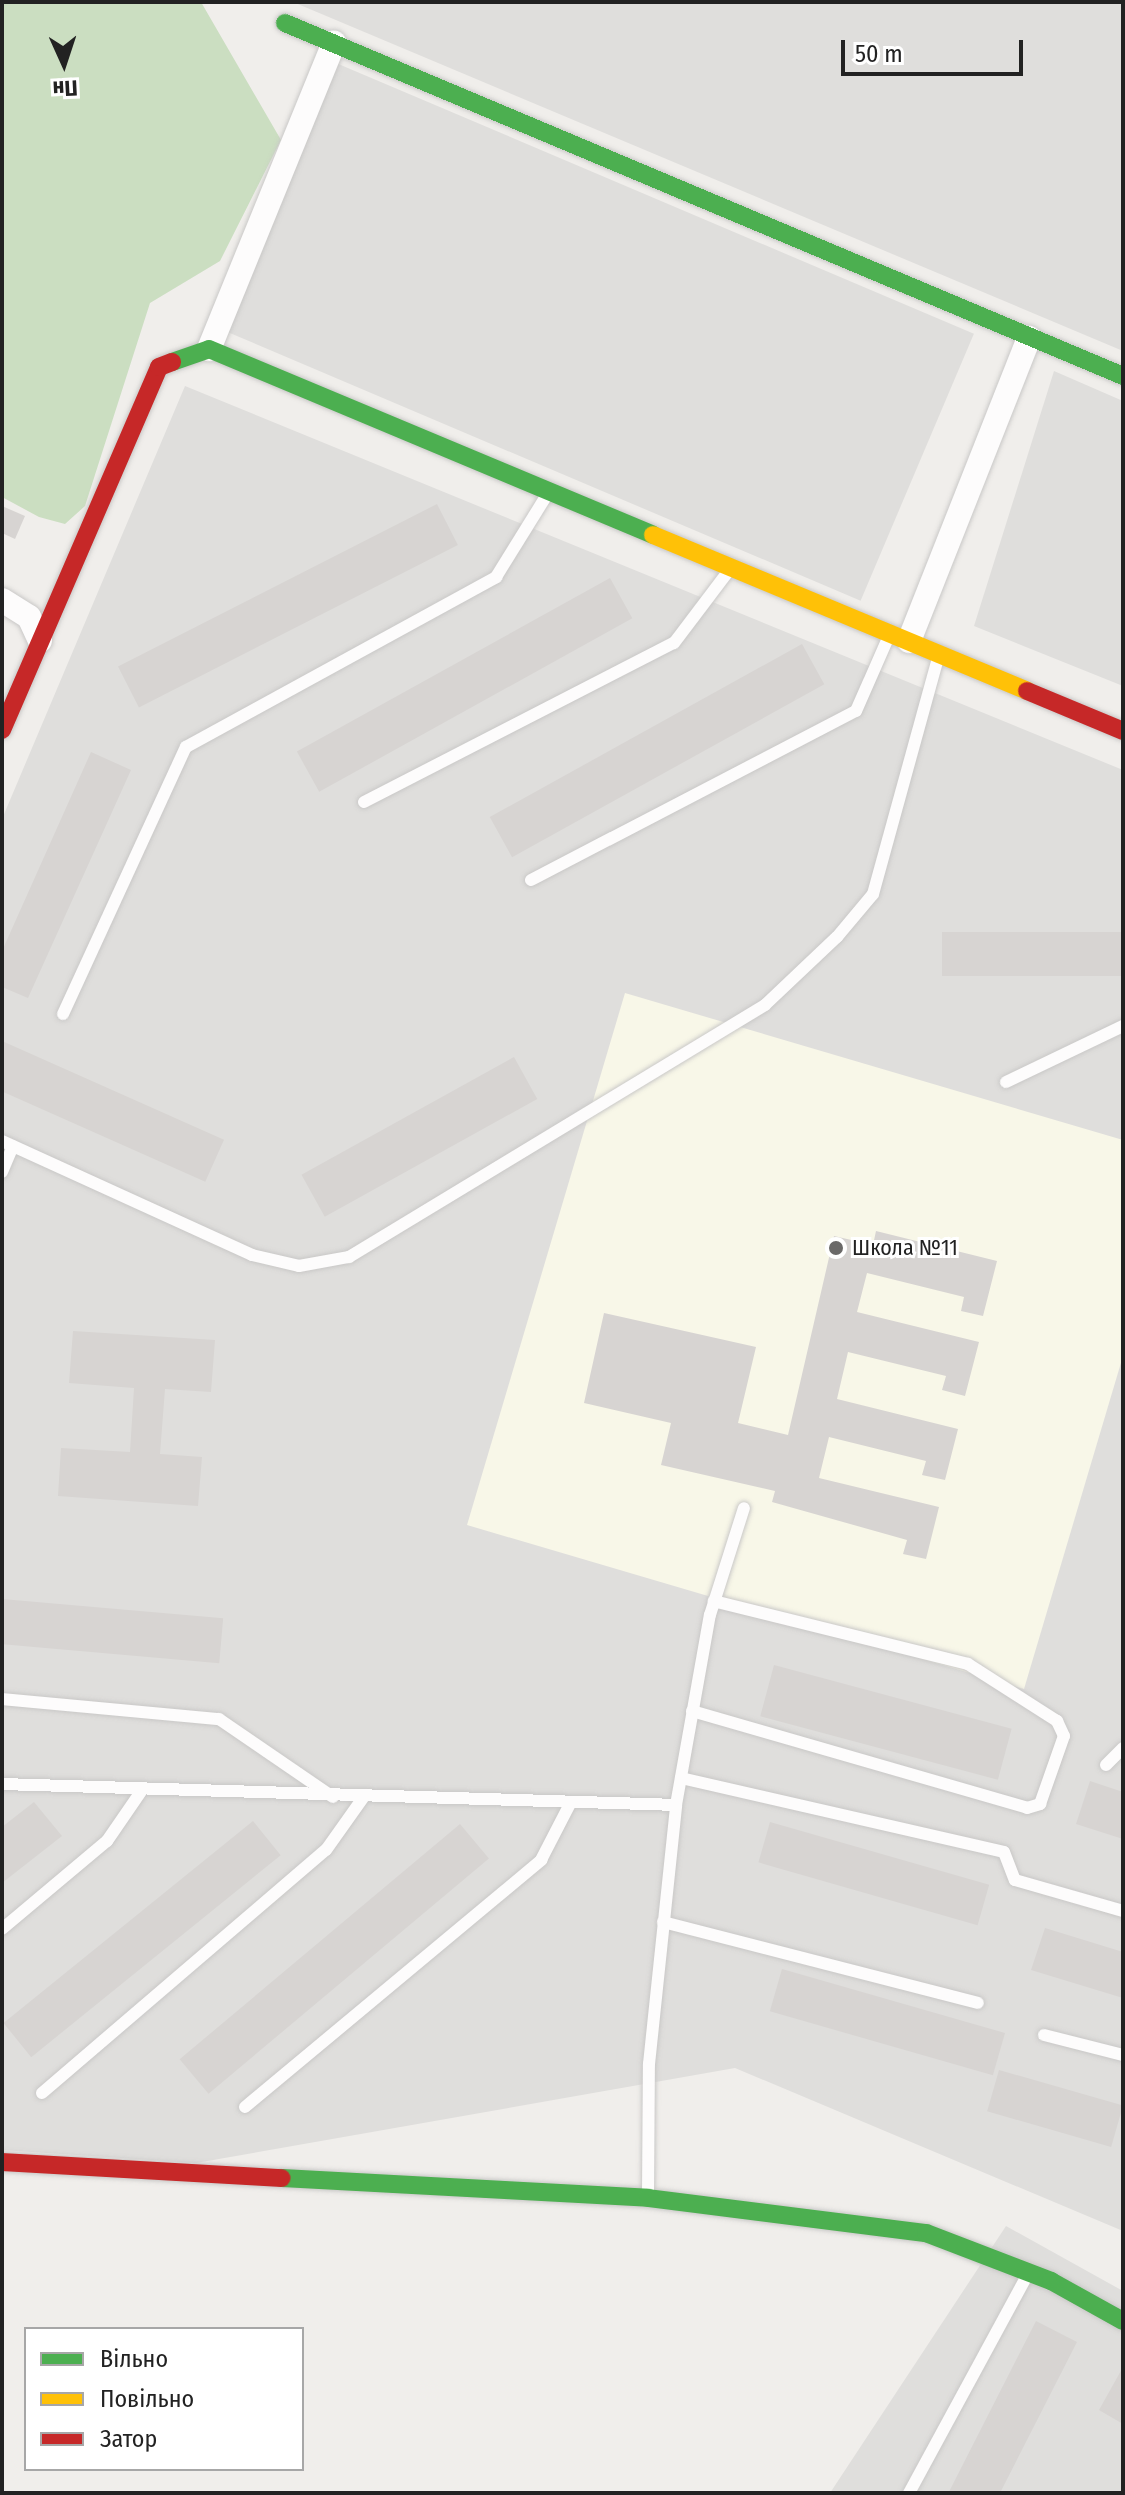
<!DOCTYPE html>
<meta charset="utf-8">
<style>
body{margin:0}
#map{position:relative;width:1125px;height:2495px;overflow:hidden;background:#f0eeeb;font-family:"Fira Sans Condensed",sans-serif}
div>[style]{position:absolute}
.residential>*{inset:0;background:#dfdedc;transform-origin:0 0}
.education>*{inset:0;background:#f8f7e8}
.forest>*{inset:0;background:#cbdec1}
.building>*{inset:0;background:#d7d4d2;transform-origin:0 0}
.roads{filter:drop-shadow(0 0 2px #c9c8c7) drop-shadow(0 0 2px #c9c8c7)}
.lane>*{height:12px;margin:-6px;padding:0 6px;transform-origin:6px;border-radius:6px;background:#fdfcfc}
.street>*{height:24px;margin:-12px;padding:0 12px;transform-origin:12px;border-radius:12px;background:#fdfcfc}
.fast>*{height:18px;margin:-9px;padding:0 9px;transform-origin:9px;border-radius:9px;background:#4caf50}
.slow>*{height:18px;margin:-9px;padding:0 9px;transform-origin:9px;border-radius:9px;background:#ffc107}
.jam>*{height:18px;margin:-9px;padding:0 9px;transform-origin:9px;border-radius:9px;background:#c62828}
.dots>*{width:22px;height:22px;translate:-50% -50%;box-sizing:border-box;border:4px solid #fff;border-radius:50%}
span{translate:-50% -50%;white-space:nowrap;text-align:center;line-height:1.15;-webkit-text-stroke:6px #fff;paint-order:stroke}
.poi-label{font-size:22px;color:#222}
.left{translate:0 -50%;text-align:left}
.frame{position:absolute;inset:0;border:4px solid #222;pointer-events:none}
.legend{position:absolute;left:24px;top:2327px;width:280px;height:144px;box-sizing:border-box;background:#fff;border:2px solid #a7a7a7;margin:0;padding:10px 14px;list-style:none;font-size:24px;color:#222}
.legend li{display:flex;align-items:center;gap:16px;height:40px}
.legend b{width:40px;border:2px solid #a7a7a7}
.north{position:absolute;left:24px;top:24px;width:80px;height:80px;-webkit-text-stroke:6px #fff;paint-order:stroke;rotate:177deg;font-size:22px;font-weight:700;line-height:32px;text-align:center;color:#222}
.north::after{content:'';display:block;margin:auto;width:28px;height:36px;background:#222;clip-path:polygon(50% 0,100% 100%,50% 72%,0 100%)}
.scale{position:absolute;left:841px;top:40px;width:182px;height:36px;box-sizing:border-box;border:4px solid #222;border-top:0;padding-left:10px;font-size:24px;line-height:28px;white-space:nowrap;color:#222;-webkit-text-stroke:6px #fff;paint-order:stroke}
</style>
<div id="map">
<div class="residential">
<div style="clip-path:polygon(293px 2px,1123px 2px,1123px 351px)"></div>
<div style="left:336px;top:63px;width:693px;height:290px;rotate:23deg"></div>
<div style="clip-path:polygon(1054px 371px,1123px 401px,1123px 686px,974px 626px)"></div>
<div style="clip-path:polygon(185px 386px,1123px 770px,1123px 2231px,735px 2068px,196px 2163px,2px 2150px,2px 819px)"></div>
<div style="clip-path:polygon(1006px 2226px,1123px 2291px,1123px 2493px,830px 2493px)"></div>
</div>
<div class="education">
<div style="clip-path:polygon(625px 993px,1123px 1140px,1123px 1356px,1024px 1689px,467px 1525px)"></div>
</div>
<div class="forest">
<div style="clip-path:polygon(2px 2px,201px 2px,281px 140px,220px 261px,150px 303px,85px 506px,65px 524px,39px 517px,2px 497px)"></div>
</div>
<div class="building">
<div style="left:437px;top:504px;width:46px;height:358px;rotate:63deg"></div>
<div style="clip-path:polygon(2px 506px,25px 516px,15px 539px,2px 533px)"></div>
<div style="left:610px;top:578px;width:46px;height:358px;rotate:61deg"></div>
<div style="left:802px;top:644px;width:46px;height:357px;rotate:61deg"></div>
<div style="clip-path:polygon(91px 752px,131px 770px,28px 998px,2px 987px,2px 951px)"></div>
<div style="left:1123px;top:932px;width:44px;height:181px;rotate:90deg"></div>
<div style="left:2px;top:1041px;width:243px;height:46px;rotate:24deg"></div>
<div style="left:514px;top:1057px;width:48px;height:243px;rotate:61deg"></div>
<div style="clip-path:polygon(876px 1231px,997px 1261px,983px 1316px,961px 1311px,964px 1297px,867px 1273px,857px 1312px,979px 1342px,965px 1396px,942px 1390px,946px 1376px,848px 1352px,837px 1399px,958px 1429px,945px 1480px,922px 1475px,926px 1461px,829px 1437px,819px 1478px,939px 1507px,926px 1559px,903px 1554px,907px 1540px,772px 1502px,775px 1491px,661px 1465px,671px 1423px,584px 1403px,604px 1313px,756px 1347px,738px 1423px,788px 1435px,834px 1236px,873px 1245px)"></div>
<div style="clip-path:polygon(73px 1331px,215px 1340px,211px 1392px,165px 1389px,160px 1454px,202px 1457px,198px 1506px,58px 1496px,61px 1448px,130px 1452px,134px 1388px,69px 1383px)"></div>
<div style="left:2px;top:1599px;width:222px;height:45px;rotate:5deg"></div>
<div style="left:774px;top:1665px;width:246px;height:53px;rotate:15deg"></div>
<div style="clip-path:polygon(1090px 1781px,1123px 1792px,1123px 1839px,1076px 1824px)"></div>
<div style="clip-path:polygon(34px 1802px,62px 1836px,2px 1883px,2px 1827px)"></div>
<div style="left:253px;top:1821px;width:44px;height:321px;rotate:51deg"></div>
<div style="left:770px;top:1822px;width:228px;height:42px;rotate:16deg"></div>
<div style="left:460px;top:1824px;width:45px;height:366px;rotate:50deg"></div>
<div style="clip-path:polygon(1045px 1928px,1123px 1952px,1123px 1998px,1031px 1970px)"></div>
<div style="left:782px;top:1969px;width:232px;height:44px;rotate:16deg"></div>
<div style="left:999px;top:2070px;width:129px;height:43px;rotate:16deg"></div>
<div style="left:1036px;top:2321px;width:46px;height:195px;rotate:27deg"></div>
<div style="clip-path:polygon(1123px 2367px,1123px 2424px,1099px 2410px)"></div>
</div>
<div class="roads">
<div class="lane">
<div style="left:364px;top:802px;width:348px;rotate:-27.2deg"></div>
<div style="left:674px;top:643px;width:93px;rotate:-52.9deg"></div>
<div style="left:531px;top:880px;width:366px;rotate:-27.5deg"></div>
<div style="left:856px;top:711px;width:82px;rotate:-66.3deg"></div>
<div style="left:63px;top:1014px;width:294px;rotate:-65.3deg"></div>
<div style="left:186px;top:747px;width:354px;rotate:-28.7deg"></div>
<div style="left:496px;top:577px;width:99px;rotate:-58.2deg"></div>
<div style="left:1006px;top:1082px;width:130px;rotate:-25.6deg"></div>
<div style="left:2px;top:1141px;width:275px;rotate:24.5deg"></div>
<div style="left:252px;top:1255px;width:48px;rotate:13.2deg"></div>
<div style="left:299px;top:1266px;width:51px;rotate:-10.2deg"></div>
<div style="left:349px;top:1257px;width:486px;rotate:-31.2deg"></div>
<div style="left:765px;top:1005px;width:99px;rotate:-43.4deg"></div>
<div style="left:837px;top:937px;width:56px;rotate:-50.1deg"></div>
<div style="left:873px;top:894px;width:245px;rotate:-74.6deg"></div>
<div style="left:2px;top:1172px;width:28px;rotate:-67deg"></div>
<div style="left:2px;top:1699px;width:218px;rotate:5.3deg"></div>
<div style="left:219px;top:1719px;width:138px;rotate:34.4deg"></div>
<div style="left:692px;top:1711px;width:349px;rotate:16.1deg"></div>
<div style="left:1027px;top:1808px;width:14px;rotate:-17deg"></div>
<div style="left:1040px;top:1804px;width:72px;rotate:-70.6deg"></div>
<div style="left:1064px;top:1736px;width:17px;rotate:-115deg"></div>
<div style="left:1057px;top:1721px;width:106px;rotate:-147.4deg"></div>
<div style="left:968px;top:1664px;width:262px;rotate:-166.1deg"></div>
<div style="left:1106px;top:1765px;width:24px;rotate:-45deg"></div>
<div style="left:681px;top:1778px;width:331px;rotate:12.9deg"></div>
<div style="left:1004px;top:1852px;width:30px;rotate:69deg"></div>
<div style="left:1015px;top:1880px;width:112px;rotate:16deg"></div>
<div style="left:2px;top:1784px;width:674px;rotate:1.78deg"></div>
<div style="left:663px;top:1922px;width:325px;rotate:14.4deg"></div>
<div style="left:2px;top:1929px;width:137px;rotate:-40deg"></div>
<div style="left:107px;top:1841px;width:62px;rotate:-55.5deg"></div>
<div style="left:1044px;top:2035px;width:81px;rotate:14.2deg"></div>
<div style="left:42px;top:2093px;width:374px;rotate:-40.6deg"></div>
<div style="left:326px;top:1850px;width:64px;rotate:-54.6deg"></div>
<div style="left:245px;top:2107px;width:386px;rotate:-39.8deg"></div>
<div style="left:541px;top:1860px;width:65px;rotate:-62.7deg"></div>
<div style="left:648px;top:2195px;width:131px;rotate:-89.6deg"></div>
<div style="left:649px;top:2064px;width:260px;rotate:-84deg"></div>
<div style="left:676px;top:1805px;width:193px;rotate:-79.9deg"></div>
<div style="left:710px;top:1615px;width:112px;rotate:-72.4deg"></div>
<div style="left:909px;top:2493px;width:249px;rotate:-61.5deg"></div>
</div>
<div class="street">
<div style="left:209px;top:349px;width:331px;rotate:-67.8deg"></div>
<div style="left:2px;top:600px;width:32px;rotate:32deg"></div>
<div style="left:29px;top:617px;width:26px;rotate:65deg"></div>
<div style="left:909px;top:641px;width:326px;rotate:-68.4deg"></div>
</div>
<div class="fast">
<div style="left:285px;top:23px;width:909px;rotate:22.84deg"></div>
<div style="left:172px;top:362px;width:39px;rotate:-19deg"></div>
<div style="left:209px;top:349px;width:481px;rotate:22.7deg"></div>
<div style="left:282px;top:2178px;width:367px;rotate:3.1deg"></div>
<div style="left:648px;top:2198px;width:280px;rotate:7.2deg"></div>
<div style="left:926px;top:2233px;width:134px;rotate:21deg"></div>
<div style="left:1051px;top:2281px;width:82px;rotate:29.1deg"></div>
</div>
<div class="slow">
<div style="left:653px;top:535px;width:405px;rotate:22.6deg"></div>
</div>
<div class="jam">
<div style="left:1027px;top:691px;width:104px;rotate:22.6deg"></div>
<div style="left:2px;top:730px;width:395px;rotate:-66.6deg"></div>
<div style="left:159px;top:367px;width:14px;rotate:-21deg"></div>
<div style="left:2px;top:2162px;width:280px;rotate:3.3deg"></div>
</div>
</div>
<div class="dots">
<div style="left:836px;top:1248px;background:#6a6968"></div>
</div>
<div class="poi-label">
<span class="left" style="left:852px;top:1248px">Школа №11</span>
</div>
<div class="frame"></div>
<ul class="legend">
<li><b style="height:10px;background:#4caf50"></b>Вільно</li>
<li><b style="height:10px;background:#ffc107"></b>Повільно</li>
<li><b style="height:10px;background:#c62828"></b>Затор</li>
</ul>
<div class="north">Пн</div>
<div class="scale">50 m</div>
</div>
